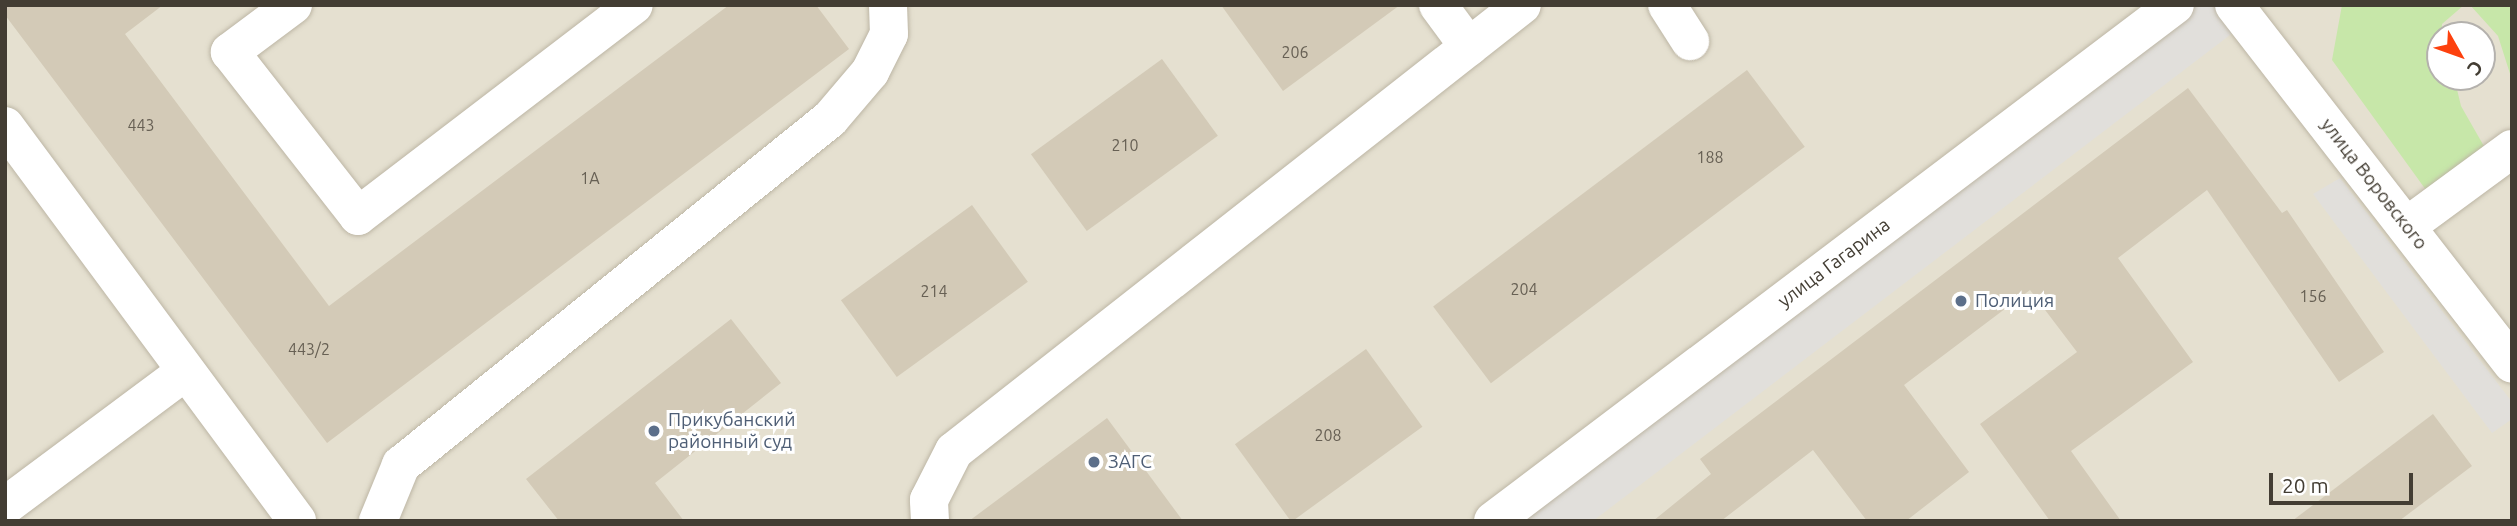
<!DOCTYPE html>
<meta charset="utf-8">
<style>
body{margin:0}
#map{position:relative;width:2517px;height:526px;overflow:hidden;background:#f1eee2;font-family:Ubuntu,sans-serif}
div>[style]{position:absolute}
.residential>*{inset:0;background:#e5e0d0}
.green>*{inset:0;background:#c7e7a9}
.parking>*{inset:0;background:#e1dfdb}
.building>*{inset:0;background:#d3cab7;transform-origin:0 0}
.roads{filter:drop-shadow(0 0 2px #bdb6a5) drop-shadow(0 0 2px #bdb6a5)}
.minor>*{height:38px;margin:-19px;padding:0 19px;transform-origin:19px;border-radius:19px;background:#fff}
.dots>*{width:19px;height:19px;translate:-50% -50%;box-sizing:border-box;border:4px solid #fff;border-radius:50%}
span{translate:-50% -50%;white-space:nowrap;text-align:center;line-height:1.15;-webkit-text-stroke:6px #fff;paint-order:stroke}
.number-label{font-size:16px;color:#676054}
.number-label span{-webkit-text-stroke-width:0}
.street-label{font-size:19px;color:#433d33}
.service-label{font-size:19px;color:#4e5e75}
.left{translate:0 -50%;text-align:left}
.frame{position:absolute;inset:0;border:7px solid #433d33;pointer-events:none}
.north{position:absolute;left:2426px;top:21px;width:70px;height:70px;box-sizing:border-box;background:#fff;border:2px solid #b4b1ad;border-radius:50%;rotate:130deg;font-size:19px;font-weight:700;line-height:28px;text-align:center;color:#433d33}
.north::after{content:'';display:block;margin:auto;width:24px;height:32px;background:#fd410e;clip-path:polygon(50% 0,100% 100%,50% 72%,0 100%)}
.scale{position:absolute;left:2269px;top:473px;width:144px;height:32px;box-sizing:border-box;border:4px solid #433d33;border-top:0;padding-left:9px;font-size:21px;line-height:24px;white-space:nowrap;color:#433d33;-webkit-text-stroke:5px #fff;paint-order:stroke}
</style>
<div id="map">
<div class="residential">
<div style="clip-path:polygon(evenodd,5px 5px,2512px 5px,2512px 521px,5px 521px,5px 5px,2440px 35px,2482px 35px,2482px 77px,2440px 77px,2440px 35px)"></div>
</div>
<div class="green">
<div style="clip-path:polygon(2342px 5px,2464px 5px,2442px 24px,2440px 77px,2454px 77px,2461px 106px,2485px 148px,2426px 190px,2332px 60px)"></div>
<div style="clip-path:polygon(2470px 5px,2512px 5px,2512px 80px,2498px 36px)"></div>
</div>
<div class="parking">
<div style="clip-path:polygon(2174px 5px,2234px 5px,2247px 22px,1593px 521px,1493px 521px)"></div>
<div style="clip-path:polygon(2340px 178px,2512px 402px,2512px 419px,2492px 433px,2313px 194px)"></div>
</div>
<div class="building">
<div style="clip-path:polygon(5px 5px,163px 5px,125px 34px,329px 306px,729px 5px,816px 5px,849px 49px,327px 443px,5px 15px)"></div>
<div style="clip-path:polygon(1221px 5px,1400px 5px,1283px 91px)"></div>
<div style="left:1162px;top:59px;width:95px;height:162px;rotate:54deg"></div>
<div style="left:1747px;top:70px;width:96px;height:393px;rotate:53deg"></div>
<div style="clip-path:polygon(2188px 88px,2282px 213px,2287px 210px,2384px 352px,2339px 382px,2207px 190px,2118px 258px,2193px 362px,2071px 451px,2121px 521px,2050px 521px,1980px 424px,2077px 352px,2030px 290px,1904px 385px,1969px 472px,1906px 521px,1867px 521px,1813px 450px,1721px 521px,1653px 521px,1711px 474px,1700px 459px)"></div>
<div style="left:972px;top:205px;width:95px;height:162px;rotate:54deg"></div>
<div style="clip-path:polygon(731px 319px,781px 383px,655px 483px,684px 521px,559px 521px,526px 479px)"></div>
<div style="left:1366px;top:349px;width:96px;height:162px;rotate:54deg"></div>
<div style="clip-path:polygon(2433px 414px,2472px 466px,2399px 521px,2292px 521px)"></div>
<div style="clip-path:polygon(1107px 418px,1183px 521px,969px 521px)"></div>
</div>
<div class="roads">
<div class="minor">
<div style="left:293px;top:5px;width:79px;rotate:143.3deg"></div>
<div style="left:230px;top:52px;width:208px;rotate:52deg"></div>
<div style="left:358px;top:216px;width:347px;rotate:-37.4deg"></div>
<div style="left:1438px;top:5px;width:52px;rotate:53.6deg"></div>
<div style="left:1667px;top:5px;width:43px;rotate:57.4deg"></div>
<div style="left:2234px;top:5px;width:454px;rotate:52.2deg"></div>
<div style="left:5px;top:126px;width:491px;rotate:53.5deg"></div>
<div style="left:2407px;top:226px;width:130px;rotate:-36.3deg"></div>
<div style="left:5px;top:506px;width:224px;rotate:-36.7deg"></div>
<div style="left:378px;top:521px;width:61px;rotate:-67.7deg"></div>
<div style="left:401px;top:465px;width:551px;rotate:-38.89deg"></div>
<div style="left:830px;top:119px;width:62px;rotate:-49.6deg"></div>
<div style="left:870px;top:72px;width:42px;rotate:-63.4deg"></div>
<div style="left:889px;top:34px;width:29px;rotate:-92deg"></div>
<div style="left:930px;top:521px;width:21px;rotate:-93deg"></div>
<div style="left:929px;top:500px;width:55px;rotate:-63deg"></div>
<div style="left:954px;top:451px;width:722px;rotate:-38.14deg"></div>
<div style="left:1493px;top:521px;width:855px;rotate:-37.11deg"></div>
</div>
</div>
<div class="dots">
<div style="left:1961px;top:301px;background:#5c6f8a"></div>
<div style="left:654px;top:431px;background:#5c6f8a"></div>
<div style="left:1094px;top:462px;background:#5c6f8a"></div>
</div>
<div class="number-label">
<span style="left:1295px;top:52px">206</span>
<span style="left:141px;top:125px">443</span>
<span style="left:1125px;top:145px">210</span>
<span style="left:1710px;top:157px">188</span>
<span style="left:590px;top:178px">1А</span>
<span style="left:1524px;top:289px">204</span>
<span style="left:934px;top:291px">214</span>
<span style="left:2313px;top:296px">156</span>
<span style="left:309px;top:349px">443/2</span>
<span style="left:1328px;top:435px">208</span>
</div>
<div class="street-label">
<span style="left:2374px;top:184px;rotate:52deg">улица Воровского</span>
<span style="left:1834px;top:263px;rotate:-37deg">улица Гагарина</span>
</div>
<div class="service-label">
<span class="left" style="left:1975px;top:301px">Полиция</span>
<span class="left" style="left:668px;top:431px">Прикубанский<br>районный суд</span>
<span class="left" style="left:1108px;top:462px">ЗАГС</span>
</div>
<div class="frame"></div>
<div class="north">С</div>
<div class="scale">20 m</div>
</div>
